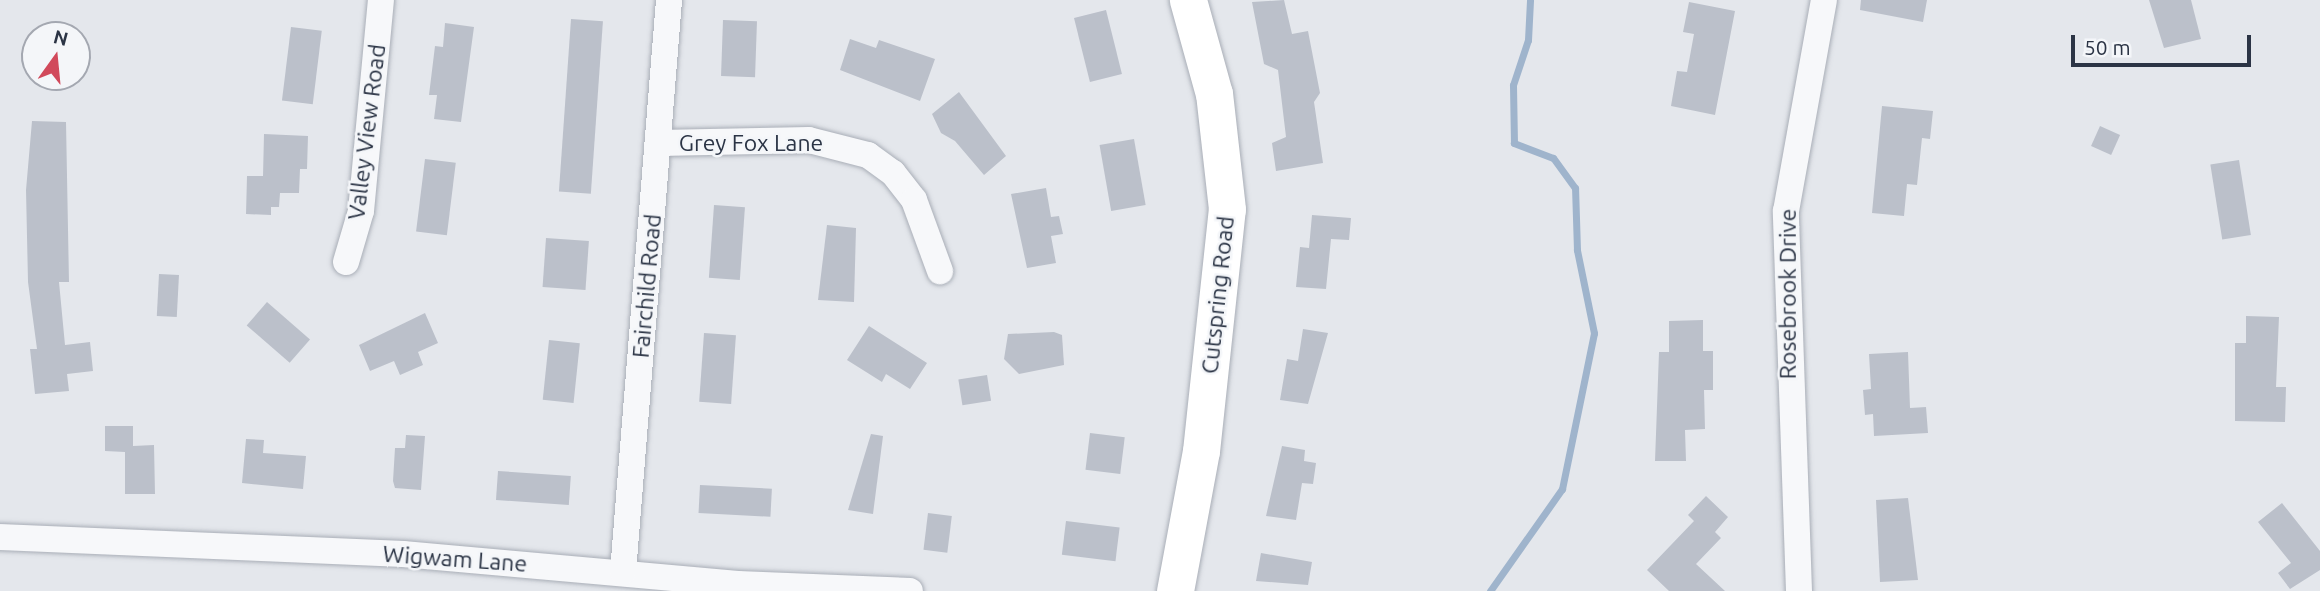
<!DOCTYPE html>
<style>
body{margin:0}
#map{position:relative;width:2320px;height:591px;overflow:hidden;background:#e4e7ec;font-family:Ubuntu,sans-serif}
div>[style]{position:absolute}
.stream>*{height:7px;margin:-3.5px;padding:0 3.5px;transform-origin:3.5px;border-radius:3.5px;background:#9fb4cc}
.building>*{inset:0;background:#bbc0ca;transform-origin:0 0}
.roads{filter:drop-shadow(0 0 2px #a9aeb7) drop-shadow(0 0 2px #a9aeb7)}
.street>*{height:26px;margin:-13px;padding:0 13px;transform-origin:13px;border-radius:13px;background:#f7f8fa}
.secondary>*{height:37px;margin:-18.5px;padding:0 18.5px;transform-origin:18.5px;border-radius:18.5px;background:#fff}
span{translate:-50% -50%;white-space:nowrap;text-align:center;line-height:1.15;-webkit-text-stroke:5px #f4f6f9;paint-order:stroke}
.street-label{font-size:23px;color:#2b3445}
.north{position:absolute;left:21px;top:21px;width:70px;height:70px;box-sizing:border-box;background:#f4f6f9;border:2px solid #a4a8b1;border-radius:50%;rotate:15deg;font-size:19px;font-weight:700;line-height:28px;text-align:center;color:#2b3445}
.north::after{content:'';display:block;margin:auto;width:24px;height:32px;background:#d1495b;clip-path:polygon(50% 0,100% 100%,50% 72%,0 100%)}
.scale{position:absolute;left:2071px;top:35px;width:180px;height:32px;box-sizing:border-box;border:4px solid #2b3445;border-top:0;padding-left:9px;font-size:21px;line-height:24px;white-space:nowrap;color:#2b3445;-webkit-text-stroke:5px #f4f6f9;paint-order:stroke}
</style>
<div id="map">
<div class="stream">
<div style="left:1490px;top:591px;width:125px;rotate:-54.8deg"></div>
<div style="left:1562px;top:489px;width:159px;rotate:-78.4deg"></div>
<div style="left:1594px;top:333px;width:85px;rotate:-101.6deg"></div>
<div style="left:1577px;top:250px;width:62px;rotate:-91.8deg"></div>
<div style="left:1575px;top:188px;width:37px;rotate:-126deg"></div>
<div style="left:1553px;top:158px;width:42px;rotate:-159deg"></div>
<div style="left:1514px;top:143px;width:58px;rotate:-91deg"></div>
<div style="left:1513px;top:85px;width:47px;rotate:-71.6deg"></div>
<div style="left:1528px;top:40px;width:40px;rotate:-87.1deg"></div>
</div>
<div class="building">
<div style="clip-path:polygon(1284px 0,1292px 34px,1308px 31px,1320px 93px,1314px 102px,1323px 163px,1276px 171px,1272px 143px,1286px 137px,1278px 70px,1264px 64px,1252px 2px)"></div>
<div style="clip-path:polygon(1861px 0,1927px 0,1923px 22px,1860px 10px)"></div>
<div style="clip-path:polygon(2149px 0,2191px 0,2201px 39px,2164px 48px)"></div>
<div style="clip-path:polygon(1689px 2px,1735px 11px,1715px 115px,1671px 106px,1677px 71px,1687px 72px,1694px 34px,1683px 32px)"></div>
<div style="left:1106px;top:10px;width:66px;height:33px;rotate:76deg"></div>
<div style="left:571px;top:19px;width:32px;height:173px;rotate:4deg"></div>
<div style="left:723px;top:20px;width:34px;height:56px;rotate:2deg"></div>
<div style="clip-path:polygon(445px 23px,474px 27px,461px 122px,434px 119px,437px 95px,429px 95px,435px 46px,443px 47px)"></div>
<div style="left:291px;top:27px;width:31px;height:74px;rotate:7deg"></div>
<div style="clip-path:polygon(850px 39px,876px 48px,879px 40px,935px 59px,920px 101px,840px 70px)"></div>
<div style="clip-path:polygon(959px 92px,1006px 156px,984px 175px,955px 141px,941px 133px,932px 114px)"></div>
<div style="clip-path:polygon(1882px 106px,1933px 111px,1930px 139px,1922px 138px,1917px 185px,1907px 184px,1904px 216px,1872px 213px)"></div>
<div style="clip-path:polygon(32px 121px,66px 122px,69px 282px,59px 282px,65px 345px,90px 342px,93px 371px,67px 374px,69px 391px,35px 394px,30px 349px,37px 349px,28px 282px,26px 190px)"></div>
<div style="left:2100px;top:126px;width:22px;height:22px;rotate:24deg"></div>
<div style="clip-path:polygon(264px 134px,308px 136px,307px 169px,300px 169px,299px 193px,280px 193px,279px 207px,271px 207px,271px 215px,246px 214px,247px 176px,263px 176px)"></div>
<div style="left:1134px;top:139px;width:67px;height:35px;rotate:80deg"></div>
<div style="left:425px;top:159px;width:31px;height:73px;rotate:7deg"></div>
<div style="left:2239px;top:160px;width:76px;height:29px;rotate:81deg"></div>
<div style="clip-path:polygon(1046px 188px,1051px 217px,1059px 216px,1063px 234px,1051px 236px,1056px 263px,1027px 268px,1011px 194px)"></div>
<div style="left:714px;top:205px;width:31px;height:73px;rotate:4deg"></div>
<div style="clip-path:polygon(1312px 215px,1351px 218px,1349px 240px,1331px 239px,1326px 289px,1296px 287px,1300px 247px,1309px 248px)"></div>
<div style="clip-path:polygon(827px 225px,856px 228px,854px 302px,818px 300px)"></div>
<div style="left:546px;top:238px;width:43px;height:49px;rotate:4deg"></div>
<div style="left:159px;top:274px;width:20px;height:42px;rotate:3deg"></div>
<div style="left:267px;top:302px;width:57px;height:31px;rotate:41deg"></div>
<div style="clip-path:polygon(425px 313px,438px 343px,418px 352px,423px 365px,400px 375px,394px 361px,370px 371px,359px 345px)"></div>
<div style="clip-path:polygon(2246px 316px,2279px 317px,2276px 387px,2286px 387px,2285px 422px,2235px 421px,2235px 343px,2246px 343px)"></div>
<div style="clip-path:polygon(1703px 320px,1703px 351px,1713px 351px,1713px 390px,1704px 390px,1705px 429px,1685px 430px,1686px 461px,1655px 461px,1659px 352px,1669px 352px,1669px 321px)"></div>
<div style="clip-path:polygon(869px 326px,927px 363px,910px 389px,886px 374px,882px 382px,847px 360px)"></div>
<div style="clip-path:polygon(1303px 329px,1328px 333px,1308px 404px,1280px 400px,1287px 359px,1298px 361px)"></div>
<div style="clip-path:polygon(1054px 332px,1062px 335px,1064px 365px,1019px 374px,1004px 359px,1008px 334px)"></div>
<div style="left:704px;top:333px;width:32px;height:69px;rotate:4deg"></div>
<div style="left:549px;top:340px;width:31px;height:60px;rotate:6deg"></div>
<div style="clip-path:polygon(1908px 352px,1910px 408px,1926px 407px,1928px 433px,1874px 436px,1873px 414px,1865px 415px,1863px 390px,1871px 389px,1869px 354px)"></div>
<div style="left:987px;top:375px;width:26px;height:29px;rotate:81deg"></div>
<div style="clip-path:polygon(105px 426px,133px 426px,133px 446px,154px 445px,155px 494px,125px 494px,125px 452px,105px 451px)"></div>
<div style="left:1090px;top:433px;width:35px;height:37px;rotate:7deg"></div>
<div style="clip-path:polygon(871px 434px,883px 436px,873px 514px,848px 510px)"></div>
<div style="clip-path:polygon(406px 435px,425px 436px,421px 490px,395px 488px,393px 481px,395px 448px,405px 448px)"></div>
<div style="clip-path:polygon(246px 439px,264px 440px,263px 453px,306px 456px,303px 489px,242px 483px)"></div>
<div style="clip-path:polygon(1282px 446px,1305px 450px,1304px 461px,1316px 463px,1313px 484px,1302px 483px,1296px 520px,1266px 516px)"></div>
<div style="left:498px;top:471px;width:73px;height:29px;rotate:4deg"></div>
<div style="left:700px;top:485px;width:72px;height:28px;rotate:3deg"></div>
<div style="clip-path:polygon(1706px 496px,1728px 517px,1715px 532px,1721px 538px,1696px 564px,1725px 591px,1669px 591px,1647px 570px,1694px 521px,1688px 515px)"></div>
<div style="clip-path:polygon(1908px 498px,1918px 580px,1880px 582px,1876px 500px)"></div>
<div style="clip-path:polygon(2282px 503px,2320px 551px,2320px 570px,2290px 589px,2278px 573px,2291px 563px,2258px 522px)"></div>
<div style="left:928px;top:513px;width:24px;height:37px;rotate:7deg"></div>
<div style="left:1066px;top:521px;width:54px;height:34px;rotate:7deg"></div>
<div style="clip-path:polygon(1261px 553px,1312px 562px,1308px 585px,1256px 581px)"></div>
</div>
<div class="roads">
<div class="street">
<div style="left:659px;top:143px;width:150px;rotate:-1.1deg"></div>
<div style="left:809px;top:140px;width:61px;rotate:14.3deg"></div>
<div style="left:868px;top:155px;width:31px;rotate:36deg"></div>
<div style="left:893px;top:173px;width:34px;rotate:52deg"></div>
<div style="left:914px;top:200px;width:76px;rotate:69.9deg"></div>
<div style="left:346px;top:262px;width:53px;rotate:-73.6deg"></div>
<div style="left:361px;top:211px;width:212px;rotate:-84.6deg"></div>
<div style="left:0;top:537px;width:403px;rotate:2.4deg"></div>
<div style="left:403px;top:554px;width:336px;rotate:5.1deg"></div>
<div style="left:738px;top:584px;width:172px;rotate:2.3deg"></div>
<div style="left:623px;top:572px;width:574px;rotate:-85.4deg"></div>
<div style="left:1799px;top:591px;width:380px;rotate:-92deg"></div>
<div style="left:1786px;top:211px;width:214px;rotate:-79.8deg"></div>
</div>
<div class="secondary">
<div style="left:1175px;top:591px;width:142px;rotate:-79.5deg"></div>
<div style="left:1201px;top:451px;width:243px;rotate:-83.9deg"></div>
<div style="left:1227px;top:209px;width:116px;rotate:-96.4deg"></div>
<div style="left:1214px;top:94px;width:98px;rotate:-105.5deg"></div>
</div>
</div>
<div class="street-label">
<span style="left:367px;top:132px;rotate:-83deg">Valley View Road</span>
<span style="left:751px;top:143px">Grey Fox Lane</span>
<span style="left:647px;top:286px;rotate:-85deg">Fairchild Road</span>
<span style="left:1788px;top:294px;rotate:-90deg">Rosebrook Drive</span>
<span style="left:1218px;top:295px;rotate:-84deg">Cutspring Road</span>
<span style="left:455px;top:559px;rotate:4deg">Wigwam Lane</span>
</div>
<div class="north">N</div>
<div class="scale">50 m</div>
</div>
